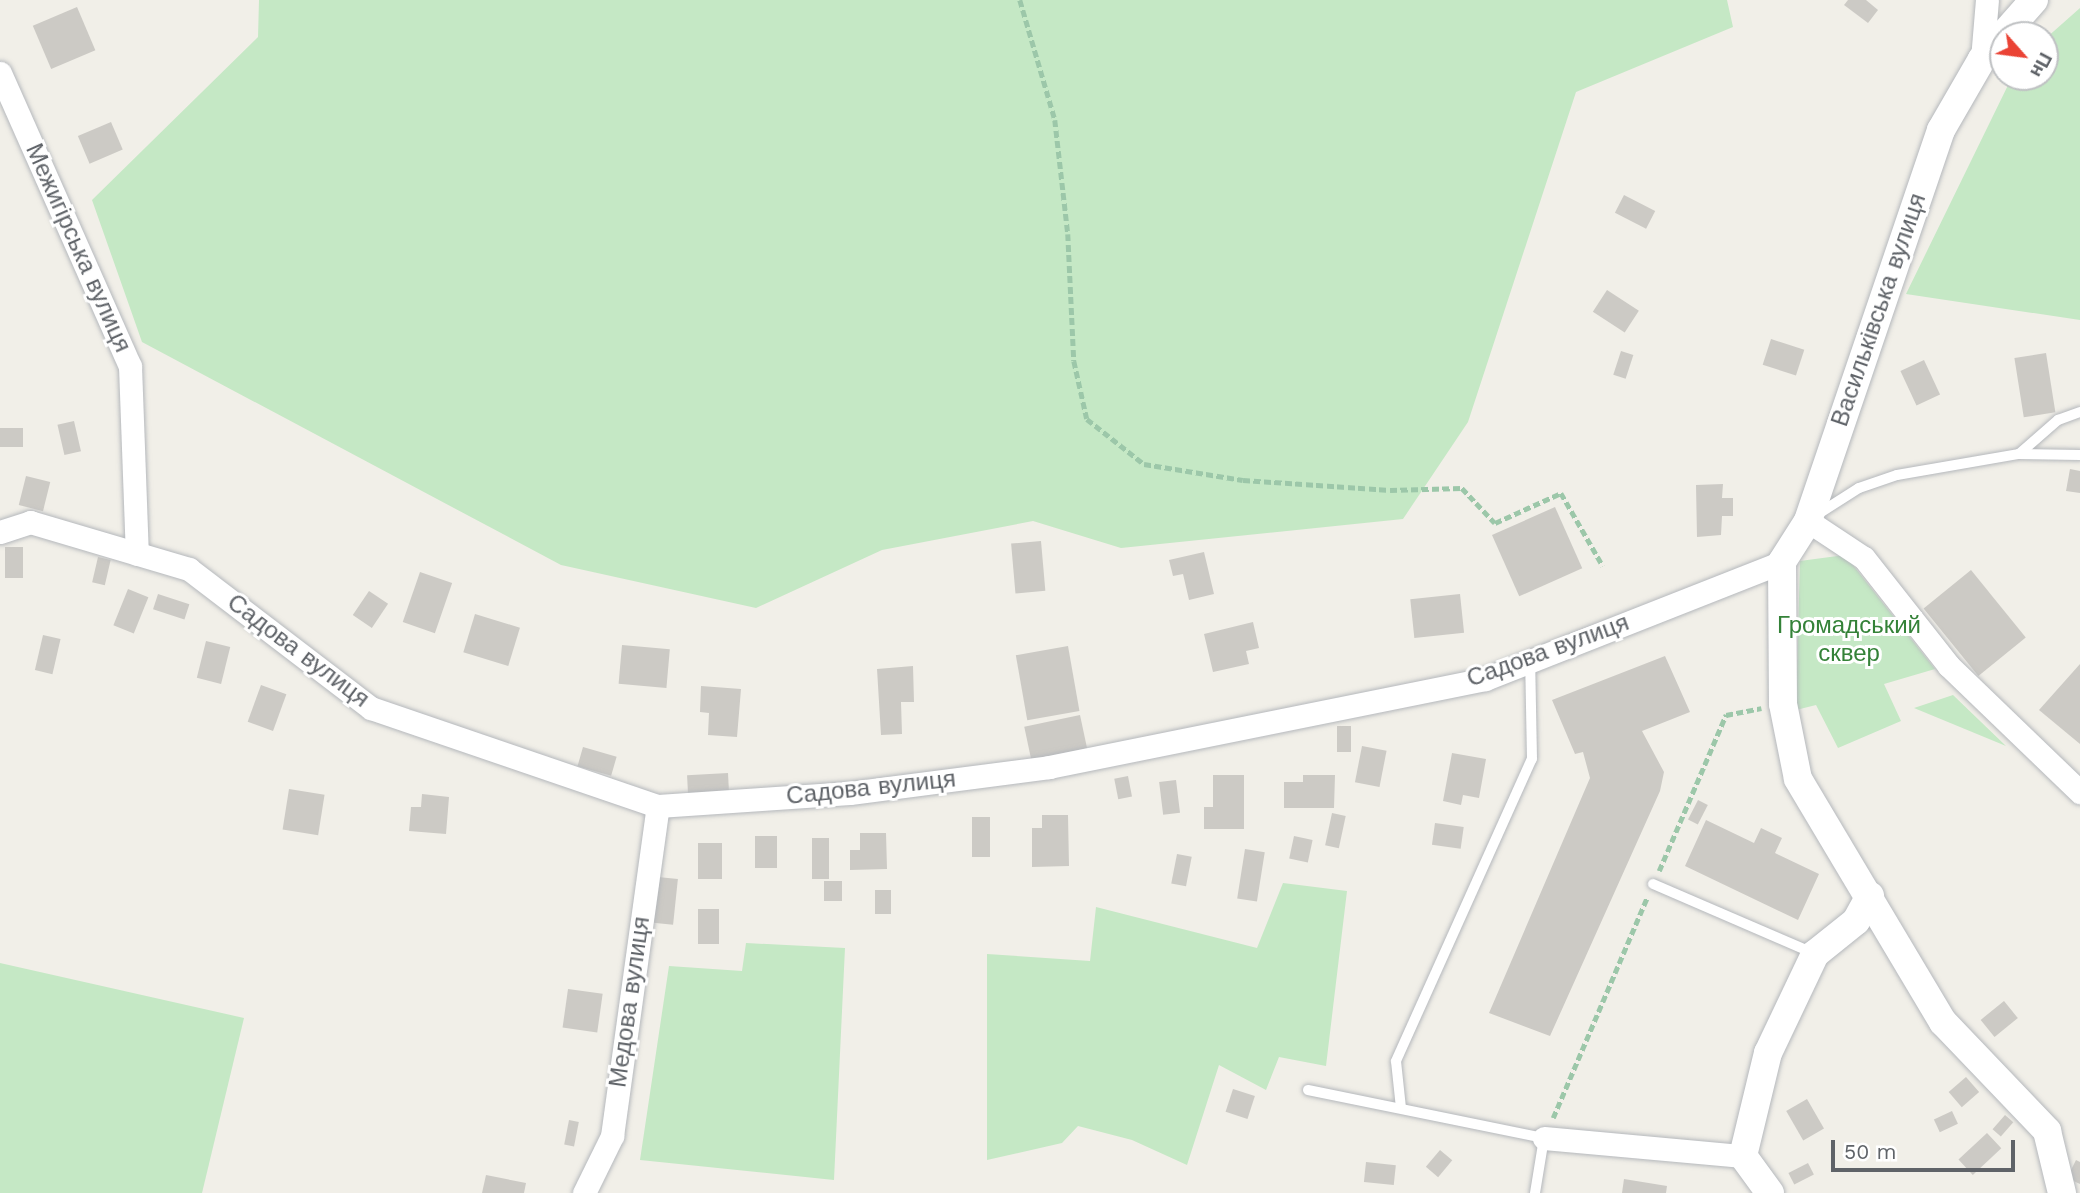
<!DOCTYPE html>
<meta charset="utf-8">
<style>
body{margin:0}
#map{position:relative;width:2080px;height:1193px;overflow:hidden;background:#f1efe8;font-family:"Work Sans",sans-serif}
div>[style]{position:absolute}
.green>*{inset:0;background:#c5e8c5}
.building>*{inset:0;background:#cccac5;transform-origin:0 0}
.path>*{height:4.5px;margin-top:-2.25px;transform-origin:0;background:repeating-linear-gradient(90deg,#9cc7a9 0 7px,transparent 0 10.5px)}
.roads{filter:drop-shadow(0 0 2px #b5b8bc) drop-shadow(0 0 2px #b5b8bc)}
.service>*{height:10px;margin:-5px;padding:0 5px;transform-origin:5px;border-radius:5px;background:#fff}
.minor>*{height:23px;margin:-11.5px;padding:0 11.5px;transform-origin:11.5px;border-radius:11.5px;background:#fff}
.tertiary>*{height:28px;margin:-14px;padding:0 14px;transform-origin:14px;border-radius:14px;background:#fff}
span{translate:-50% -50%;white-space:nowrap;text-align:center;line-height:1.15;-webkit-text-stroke:6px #fff;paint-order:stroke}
.street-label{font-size:24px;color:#5f6368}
.park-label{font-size:24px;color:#348238}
.north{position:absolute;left:1989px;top:21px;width:70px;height:70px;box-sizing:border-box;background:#fff;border:2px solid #bfc1c3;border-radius:50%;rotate:118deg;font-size:19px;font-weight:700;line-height:28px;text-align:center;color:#5f6368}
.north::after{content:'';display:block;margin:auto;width:24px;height:32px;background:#ea4335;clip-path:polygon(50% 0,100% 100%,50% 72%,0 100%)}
.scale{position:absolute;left:1831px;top:1140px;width:184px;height:32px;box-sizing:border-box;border:4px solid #5f6368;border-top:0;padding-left:9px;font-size:21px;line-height:24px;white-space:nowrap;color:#5f6368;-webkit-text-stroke:5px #fff;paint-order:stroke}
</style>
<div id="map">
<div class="green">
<div style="clip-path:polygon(259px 0,1727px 0,1733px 27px,1576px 92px,1468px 422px,1403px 519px,1121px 548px,1033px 521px,882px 550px,756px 608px,561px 565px,142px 342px,92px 200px,258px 37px)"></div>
<div style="clip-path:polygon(2080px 8px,2080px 320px,1906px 294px,2012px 77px,2045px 77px,2045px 39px)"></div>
<div style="clip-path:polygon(1845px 555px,1935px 669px,1884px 684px,1901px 721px,1838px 748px,1816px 705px,1796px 710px,1800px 561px)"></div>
<div style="clip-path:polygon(1953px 695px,2006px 746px,1914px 708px)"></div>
<div style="clip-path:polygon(1283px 883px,1347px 891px,1326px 1066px,1279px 1057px,1266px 1090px,1219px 1065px,1187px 1165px,1132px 1140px,1078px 1126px,1062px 1143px,987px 1160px,987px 954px,1090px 961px,1096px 907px,1257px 948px)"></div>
<div style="clip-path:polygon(746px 943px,845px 948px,834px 1180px,640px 1160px,669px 966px,742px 971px)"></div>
<div style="clip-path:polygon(0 963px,244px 1018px,202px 1193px,0 1193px)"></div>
</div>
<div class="building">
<div style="clip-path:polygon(1848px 0,1866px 0,1878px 10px,1868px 23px,1844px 5px)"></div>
<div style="left:77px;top:7px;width:47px;height:48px;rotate:67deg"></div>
<div style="left:111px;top:122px;width:30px;height:36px;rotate:67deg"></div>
<div style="left:1624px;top:195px;width:35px;height:20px;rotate:27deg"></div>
<div style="left:1607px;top:290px;width:38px;height:26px;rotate:33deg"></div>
<div style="left:1771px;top:339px;width:35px;height:27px;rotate:18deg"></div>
<div style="left:1621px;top:351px;width:13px;height:25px;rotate:18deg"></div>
<div style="left:2046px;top:353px;width:60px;height:32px;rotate:81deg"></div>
<div style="left:1924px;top:360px;width:38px;height:26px;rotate:65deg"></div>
<div style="left:74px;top:421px;width:31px;height:17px;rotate:77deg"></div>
<div style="left:0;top:428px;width:23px;height:19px"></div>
<div style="clip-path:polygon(2070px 469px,2080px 471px,2080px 493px,2066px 491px)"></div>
<div style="left:26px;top:476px;width:25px;height:30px;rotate:14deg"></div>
<div style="clip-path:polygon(1723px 484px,1722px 498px,1733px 498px,1733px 516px,1722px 516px,1721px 535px,1697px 537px,1696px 485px)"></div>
<div style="left:1555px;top:507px;width:67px;height:69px;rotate:66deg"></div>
<div style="left:1041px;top:541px;width:50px;height:30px;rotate:85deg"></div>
<div style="left:5px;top:547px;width:18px;height:31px"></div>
<div style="clip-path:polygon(1204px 552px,1214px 594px,1189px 600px,1183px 574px,1173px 576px,1169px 560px)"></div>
<div style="left:98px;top:557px;width:13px;height:26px;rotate:13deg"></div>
<div style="left:1971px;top:570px;width:87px;height:61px;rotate:51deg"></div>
<div style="left:420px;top:572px;width:34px;height:53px;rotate:19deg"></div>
<div style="left:128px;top:589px;width:22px;height:39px;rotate:22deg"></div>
<div style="left:369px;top:591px;width:23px;height:29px;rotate:34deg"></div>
<div style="left:158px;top:594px;width:33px;height:16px;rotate:18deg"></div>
<div style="left:1460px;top:594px;width:39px;height:50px;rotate:84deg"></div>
<div style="left:475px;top:614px;width:47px;height:40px;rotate:17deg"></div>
<div style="clip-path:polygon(1253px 622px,1259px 648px,1246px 651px,1249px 664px,1213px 672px,1204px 634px)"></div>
<div style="left:43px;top:635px;width:18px;height:36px;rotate:13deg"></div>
<div style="left:206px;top:641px;width:25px;height:38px;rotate:14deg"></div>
<div style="left:622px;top:645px;width:48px;height:39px;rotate:5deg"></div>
<div style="left:1068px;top:646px;width:66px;height:53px;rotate:80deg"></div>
<div style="clip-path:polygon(1665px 656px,1690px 712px,1642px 731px,1664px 772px,1660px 791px,1550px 1036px,1489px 1013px,1590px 778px,1583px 752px,1575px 754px,1552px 700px)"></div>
<div style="clip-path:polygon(2080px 664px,2080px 744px,2039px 710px)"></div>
<div style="clip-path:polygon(913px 666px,914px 702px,901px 702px,902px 734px,881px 735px,877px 669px)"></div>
<div style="left:261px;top:685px;width:27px;height:39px;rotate:20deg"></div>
<div style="clip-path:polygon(701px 686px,741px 689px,737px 737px,708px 735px,709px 713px,700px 712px)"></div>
<div style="left:1080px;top:715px;width:34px;height:57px;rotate:78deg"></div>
<div style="left:1351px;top:726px;width:26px;height:14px;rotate:90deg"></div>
<div style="left:1362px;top:746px;width:25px;height:37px;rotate:11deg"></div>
<div style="left:583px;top:747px;width:35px;height:20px;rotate:16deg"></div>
<div style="clip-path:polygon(1452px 753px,1486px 759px,1479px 798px,1463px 795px,1461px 805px,1443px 801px)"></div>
<div style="left:728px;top:773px;width:18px;height:41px;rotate:87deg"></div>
<div style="clip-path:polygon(1213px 775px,1244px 775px,1244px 829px,1204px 829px,1204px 807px,1213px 807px)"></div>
<div style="clip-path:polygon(1303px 775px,1335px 775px,1334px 808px,1284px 808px,1284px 782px,1303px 782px)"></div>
<div style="left:1128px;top:776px;width:21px;height:14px;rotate:79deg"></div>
<div style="left:1176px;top:780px;width:33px;height:17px;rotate:83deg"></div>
<div style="left:289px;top:789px;width:36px;height:41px;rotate:9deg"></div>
<div style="clip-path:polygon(422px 794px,449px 797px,446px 834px,409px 831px,411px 807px,421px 807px)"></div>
<div style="left:1698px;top:800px;width:11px;height:22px;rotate:27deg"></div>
<div style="left:1332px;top:813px;width:14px;height:33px;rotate:12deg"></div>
<div style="clip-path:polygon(1042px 815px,1068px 815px,1069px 866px,1032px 867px,1032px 828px,1042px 828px)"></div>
<div style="left:972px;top:817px;width:18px;height:40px"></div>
<div style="clip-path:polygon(1706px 820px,1754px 843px,1761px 828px,1782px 838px,1775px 853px,1819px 874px,1798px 920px,1685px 866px)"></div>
<div style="left:1435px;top:823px;width:29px;height:22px;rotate:8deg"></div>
<div style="clip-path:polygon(860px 833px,886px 833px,887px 869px,850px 870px,850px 850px,860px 850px)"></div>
<div style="left:755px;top:836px;width:22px;height:32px"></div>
<div style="left:1294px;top:836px;width:19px;height:23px;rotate:12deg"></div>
<div style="left:812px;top:838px;width:17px;height:41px"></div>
<div style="left:698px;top:843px;width:24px;height:36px"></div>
<div style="left:1245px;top:849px;width:20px;height:50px;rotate:9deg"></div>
<div style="left:1177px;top:854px;width:15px;height:30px;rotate:11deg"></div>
<div style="left:658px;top:877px;width:20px;height:46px;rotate:6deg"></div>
<div style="left:824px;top:881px;width:18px;height:20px"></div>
<div style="left:891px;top:890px;width:24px;height:16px;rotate:90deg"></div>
<div style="left:698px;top:909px;width:21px;height:35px"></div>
<div style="left:568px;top:989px;width:35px;height:39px;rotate:8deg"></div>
<div style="left:2004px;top:1001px;width:22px;height:30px;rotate:51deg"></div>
<div style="left:1966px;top:1077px;width:20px;height:23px;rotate:49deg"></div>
<div style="left:1233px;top:1089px;width:23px;height:24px;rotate:18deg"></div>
<div style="left:1807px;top:1099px;width:34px;height:24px;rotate:60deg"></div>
<div style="left:1952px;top:1111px;width:14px;height:20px;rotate:65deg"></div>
<div style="left:2005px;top:1115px;width:11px;height:19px;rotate:41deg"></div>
<div style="left:569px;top:1120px;width:10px;height:25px;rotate:11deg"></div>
<div style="left:1987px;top:1133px;width:21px;height:39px;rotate:47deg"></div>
<div style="left:1440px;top:1150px;width:16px;height:22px;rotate:40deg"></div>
<div style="clip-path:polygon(2076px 1160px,2080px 1162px,2080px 1184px,2067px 1178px)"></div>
<div style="left:1366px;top:1162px;width:30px;height:20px;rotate:6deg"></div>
<div style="left:1808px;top:1163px;width:13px;height:22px;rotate:63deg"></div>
<div style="clip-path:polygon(486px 1175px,526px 1183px,524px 1193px,482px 1193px)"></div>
<div style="clip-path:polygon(1624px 1179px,1667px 1186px,1666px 1193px,1622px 1193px)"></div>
</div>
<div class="path">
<div style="left:1020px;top:0;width:125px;rotate:73.7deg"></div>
<div style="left:1055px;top:120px;width:115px;rotate:83.5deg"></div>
<div style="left:1068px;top:234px;width:127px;rotate:87.3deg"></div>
<div style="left:1074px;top:361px;width:59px;rotate:77.4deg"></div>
<div style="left:1087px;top:419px;width:73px;rotate:38.3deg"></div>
<div style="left:1144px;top:464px;width:100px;rotate:9.2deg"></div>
<div style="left:1243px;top:480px;width:147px;rotate:3.9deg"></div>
<div style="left:1390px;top:490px;width:72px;rotate:-1.6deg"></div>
<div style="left:1462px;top:488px;width:48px;rotate:46.7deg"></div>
<div style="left:1495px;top:523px;width:72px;rotate:-24.4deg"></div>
<div style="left:1561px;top:493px;width:84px;rotate:60.1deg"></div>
<div style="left:1659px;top:871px;width:170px;rotate:-66.8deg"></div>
<div style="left:1726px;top:715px;width:36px;rotate:-11deg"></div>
<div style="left:1553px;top:1118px;width:239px;rotate:-66.9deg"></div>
</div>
<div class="roads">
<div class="service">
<div style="left:2019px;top:454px;width:52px;rotate:-41.1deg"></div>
<div style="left:2058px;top:420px;width:23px;rotate:-20deg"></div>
<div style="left:1815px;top:516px;width:52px;rotate:-32.5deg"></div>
<div style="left:1859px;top:488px;width:40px;rotate:-18.9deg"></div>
<div style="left:1897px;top:475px;width:124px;rotate:-9.8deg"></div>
<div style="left:2019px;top:454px;width:61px;rotate:0.9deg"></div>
<div style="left:1653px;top:884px;width:174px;rotate:23.3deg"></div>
<div style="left:1308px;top:1090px;width:241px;rotate:11.5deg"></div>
<div style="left:1544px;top:1138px;width:56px;rotate:99.3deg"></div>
<div style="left:1401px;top:1108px;width:47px;rotate:-96.1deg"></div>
<div style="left:1396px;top:1061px;width:331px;rotate:-65.8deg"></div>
<div style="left:1532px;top:759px;width:100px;rotate:-91.1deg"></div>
</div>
<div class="minor">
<div style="left:1982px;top:59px;width:59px;rotate:-85.2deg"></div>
<div style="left:0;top:73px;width:321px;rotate:66.1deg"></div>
<div style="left:130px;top:366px;width:188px;rotate:87.9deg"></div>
<div style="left:1808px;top:521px;width:67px;rotate:33.5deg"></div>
<div style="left:1864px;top:558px;width:137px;rotate:51.8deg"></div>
<div style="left:1949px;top:666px;width:182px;rotate:43.9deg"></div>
<div style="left:0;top:532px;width:32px;rotate:-18deg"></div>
<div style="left:30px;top:522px;width:166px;rotate:16.5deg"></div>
<div style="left:189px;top:569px;width:229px;rotate:37.4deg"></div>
<div style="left:371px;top:708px;width:303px;rotate:18.9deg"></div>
<div style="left:658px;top:806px;width:192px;rotate:-3.9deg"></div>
<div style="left:850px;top:793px;width:201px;rotate:-7.4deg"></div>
<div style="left:1049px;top:767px;width:445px;rotate:-11.4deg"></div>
<div style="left:1485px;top:679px;width:319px;rotate:-21.5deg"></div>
<div style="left:1544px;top:1138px;width:200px;rotate:5.2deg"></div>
<div style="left:584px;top:1193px;width:64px;rotate:-63.8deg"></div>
<div style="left:612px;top:1136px;width:333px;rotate:-82.1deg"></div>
</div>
<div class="tertiary">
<div style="left:2034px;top:0;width:79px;rotate:131.4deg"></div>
<div style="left:1982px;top:59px;width:82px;rotate:120deg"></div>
<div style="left:1941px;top:130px;width:413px;rotate:108.8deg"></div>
<div style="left:1808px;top:521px;width:49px;rotate:122.4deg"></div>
<div style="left:1782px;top:562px;width:142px;rotate:89.6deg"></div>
<div style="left:1783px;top:704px;width:76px;rotate:78.7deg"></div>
<div style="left:1798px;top:779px;width:283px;rotate:59.2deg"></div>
<div style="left:1943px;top:1022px;width:151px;rotate:46.3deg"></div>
<div style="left:2047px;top:1131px;width:64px;rotate:76.4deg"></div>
<div style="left:1770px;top:1193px;width:46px;rotate:-126.1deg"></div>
<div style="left:1743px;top:1156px;width:106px;rotate:-76.4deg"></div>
<div style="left:1768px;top:1053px;width:110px;rotate:-64.6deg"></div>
<div style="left:1815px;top:954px;width:53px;rotate:-38.8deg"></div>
<div style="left:1856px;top:921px;width:29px;rotate:-61deg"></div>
</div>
</div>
<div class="street-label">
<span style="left:78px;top:248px;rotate:66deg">Межигірська вулиця</span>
<span style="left:1879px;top:310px;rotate:-71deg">Васильківська вулиця</span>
<span style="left:298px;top:651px;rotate:37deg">Садова вулиця</span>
<span style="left:1548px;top:651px;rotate:-20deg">Садова вулиця</span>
<span style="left:871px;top:788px;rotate:-6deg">Садова вулиця</span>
<span style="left:630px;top:1002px;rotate:-82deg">Медова вулиця</span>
</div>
<div class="park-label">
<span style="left:1849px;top:640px">Громадський<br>сквер</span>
</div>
<div class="north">Пн</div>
<div class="scale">50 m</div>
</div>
